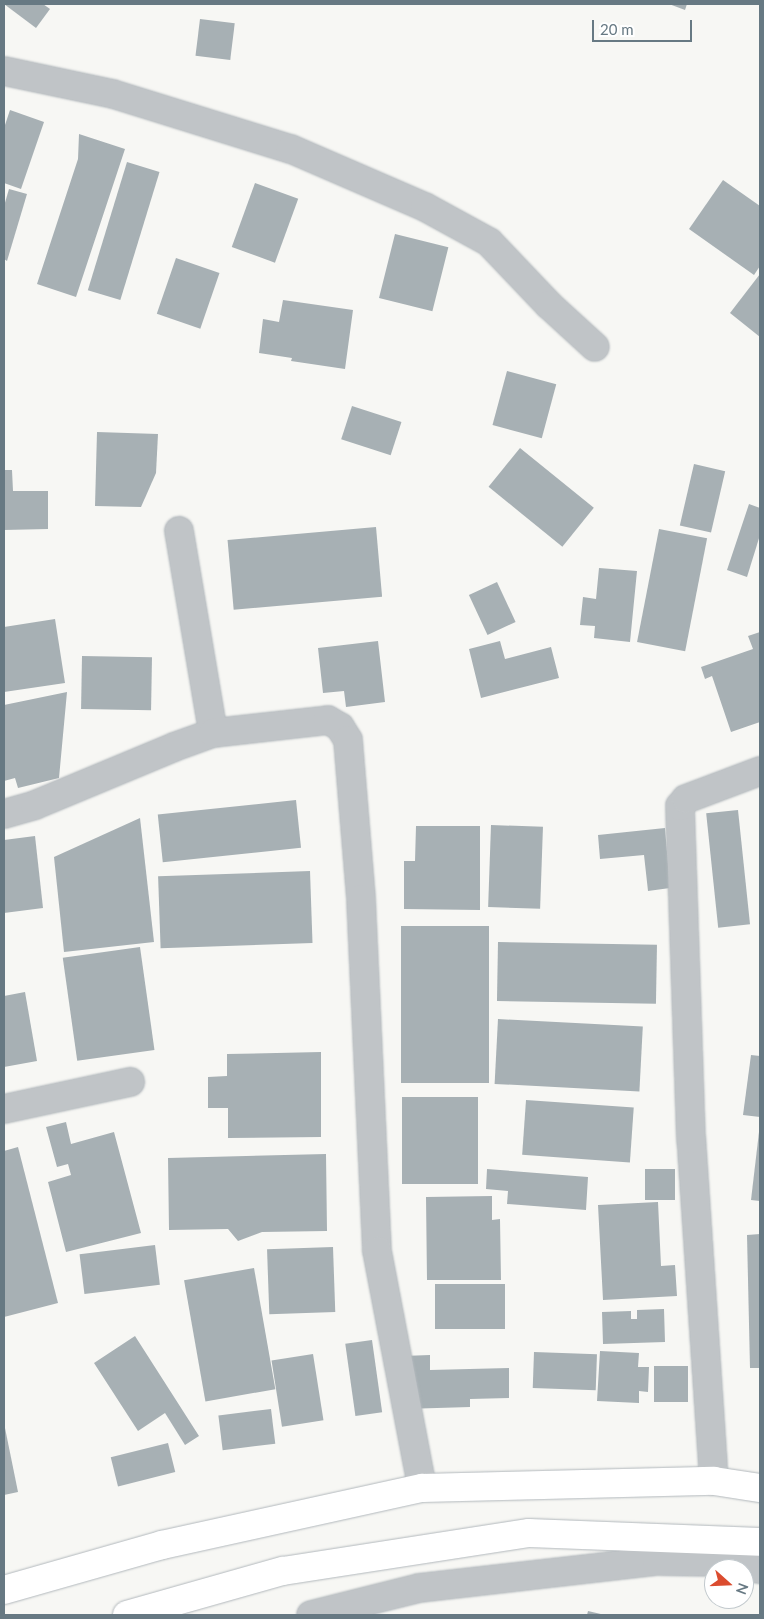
<!DOCTYPE html>
<style>
body{margin:0}
#map{position:relative;width:764px;height:1619px;overflow:hidden;background:#f7f7f4;font-family:Lato,sans-serif}
div>[style]{position:absolute}
.building>*{inset:0;background:#a7b0b4;transform-origin:0 0}
.roads{filter:drop-shadow(0 0 1px #b2b8bc) drop-shadow(0 0 1px #b2b8bc)}
.street>*{height:28px;margin:-14px;padding:0 14px;transform-origin:14px;border-radius:14px;background:#c0c4c7}
.secondary>*{height:28px;margin:-14px;padding:0 14px;transform-origin:14px;border-radius:14px;background:#fff}
span{translate:-50% -50%;white-space:nowrap;text-align:center;line-height:1.15;-webkit-text-stroke:5px #fff;paint-order:stroke}
.frame{position:absolute;inset:0;border:5px solid #677983;pointer-events:none}
.north{position:absolute;left:704px;top:1559px;width:50px;height:50px;box-sizing:border-box;background:#fff;border:1px solid #c2c9cd;border-radius:50%;rotate:110deg;font-size:14px;font-weight:700;line-height:20px;text-align:center;color:#677983}
.north::after{content:'';display:block;margin:auto;width:18px;height:22px;background:#db4c2f;clip-path:polygon(50% 0,100% 100%,50% 72%,0 100%)}
.scale{position:absolute;left:592px;top:20px;width:100px;height:22px;box-sizing:border-box;border:2px solid #677983;border-top:0;padding-left:6px;font-size:15px;line-height:18px;white-space:nowrap;color:#677983;-webkit-text-stroke:4px #fff;paint-order:stroke}
</style>
<div id="map">
<div class="building">
<div style="clip-path:polygon(4px 4px,43px 4px,50px 9px,36px 28px)"></div>
<div style="clip-path:polygon(669px 4px,687px 4px,685px 10px)"></div>
<div style="left:200px;top:19px;width:35px;height:37px;rotate:7deg"></div>
<div style="clip-path:polygon(10px 110px,44px 122px,21px 189px,4px 183px,4px 128px)"></div>
<div style="clip-path:polygon(79px 134px,125px 149px,76px 297px,37px 284px,78px 159px)"></div>
<div style="left:127px;top:162px;width:34px;height:134px;rotate:17deg"></div>
<div style="clip-path:polygon(723px 180px,760px 206px,760px 266px,754px 275px,689px 229px)"></div>
<div style="left:255px;top:183px;width:46px;height:68px;rotate:20deg"></div>
<div style="clip-path:polygon(9px 189px,27px 194px,7px 261px,4px 259px,4px 206px)"></div>
<div style="left:395px;top:234px;width:55px;height:66px;rotate:14deg"></div>
<div style="left:176px;top:258px;width:46px;height:59px;rotate:19deg"></div>
<div style="clip-path:polygon(760px 274px,760px 337px,730px 313px)"></div>
<div style="clip-path:polygon(283px 300px,353px 310px,345px 369px,291px 361px,292px 358px,259px 353px,263px 319px,279px 322px)"></div>
<div style="left:507px;top:371px;width:51px;height:56px;rotate:15deg"></div>
<div style="left:352px;top:406px;width:52px;height:35px;rotate:18deg"></div>
<div style="clip-path:polygon(97px 432px,158px 434px,156px 473px,141px 507px,95px 506px)"></div>
<div style="left:520px;top:448px;width:95px;height:50px;rotate:39deg"></div>
<div style="left:694px;top:464px;width:32px;height:63px;rotate:13deg"></div>
<div style="clip-path:polygon(4px 470px,12px 470px,13px 491px,48px 491px,48px 529px,4px 530px)"></div>
<div style="clip-path:polygon(749px 504px,760px 508px,760px 535px,747px 577px,727px 570px)"></div>
<div style="left:376px;top:527px;width:70px;height:149px;rotate:85deg"></div>
<div style="left:659px;top:529px;width:49px;height:115px;rotate:11deg"></div>
<div style="clip-path:polygon(599px 568px,637px 571px,630px 642px,594px 638px,595px 626px,580px 625px,583px 597px,596px 599px)"></div>
<div style="left:497px;top:582px;width:44px;height:31px;rotate:65deg"></div>
<div style="clip-path:polygon(55px 619px,65px 683px,4px 692px,4px 627px)"></div>
<div style="clip-path:polygon(760px 632px,760px 722px,731px 732px,712px 676px,705px 679px,701px 667px,753px 649px,748px 636px)"></div>
<div style="clip-path:polygon(378px 641px,385px 702px,346px 707px,344px 691px,323px 693px,318px 648px)"></div>
<div style="clip-path:polygon(500px 641px,505px 659px,551px 647px,559px 678px,481px 698px,469px 649px)"></div>
<div style="left:82px;top:656px;width:70px;height:53px;rotate:1deg"></div>
<div style="clip-path:polygon(67px 692px,59px 778px,18px 788px,15px 778px,4px 781px,4px 705px)"></div>
<div style="left:296px;top:800px;width:48px;height:139px;rotate:84deg"></div>
<div style="left:738px;top:810px;width:115px;height:32px;rotate:84deg"></div>
<div style="clip-path:polygon(140px 818px,154px 942px,64px 952px,54px 857px)"></div>
<div style="left:491px;top:825px;width:52px;height:82px;rotate:2deg"></div>
<div style="clip-path:polygon(416px 826px,480px 826px,480px 910px,404px 909px,404px 861px,415px 861px)"></div>
<div style="clip-path:polygon(665px 828px,670px 888px,648px 891px,644px 855px,600px 859px,598px 835px)"></div>
<div style="clip-path:polygon(35px 836px,43px 908px,4px 913px,4px 840px)"></div>
<div style="left:310px;top:871px;width:72px;height:152px;rotate:88deg"></div>
<div style="left:401px;top:926px;width:88px;height:157px"></div>
<div style="left:498px;top:942px;width:159px;height:59px;rotate:1deg"></div>
<div style="left:140px;top:947px;width:104px;height:78px;rotate:82deg"></div>
<div style="clip-path:polygon(25px 992px,37px 1061px,4px 1067px,4px 996px)"></div>
<div style="left:498px;top:1019px;width:145px;height:65px;rotate:3deg"></div>
<div style="clip-path:polygon(321px 1052px,321px 1137px,228px 1138px,228px 1108px,208px 1108px,208px 1077px,227px 1076px,227px 1054px)"></div>
<div style="clip-path:polygon(751px 1055px,760px 1056px,760px 1117px,743px 1115px)"></div>
<div style="left:402px;top:1097px;width:76px;height:87px"></div>
<div style="left:526px;top:1100px;width:108px;height:55px;rotate:4deg"></div>
<div style="clip-path:polygon(66px 1122px,71px 1144px,114px 1132px,141px 1233px,66px 1252px,48px 1182px,71px 1175px,68px 1164px,57px 1167px,46px 1127px)"></div>
<div style="clip-path:polygon(759px 1132px,760px 1132px,760px 1201px,751px 1200px)"></div>
<div style="clip-path:polygon(18px 1147px,58px 1303px,4px 1317px,4px 1151px)"></div>
<div style="clip-path:polygon(326px 1154px,327px 1231px,262px 1232px,238px 1241px,228px 1229px,169px 1230px,168px 1158px)"></div>
<div style="clip-path:polygon(487px 1169px,588px 1177px,586px 1210px,507px 1204px,508px 1191px,486px 1189px)"></div>
<div style="left:645px;top:1169px;width:30px;height:31px"></div>
<div style="clip-path:polygon(492px 1196px,492px 1220px,500px 1219px,501px 1280px,427px 1280px,426px 1197px)"></div>
<div style="clip-path:polygon(658px 1202px,661px 1266px,675px 1265px,677px 1296px,603px 1300px,598px 1205px)"></div>
<div style="clip-path:polygon(760px 1234px,760px 1368px,750px 1368px,747px 1235px)"></div>
<div style="left:155px;top:1245px;width:40px;height:76px;rotate:83deg"></div>
<div style="left:333px;top:1247px;width:65px;height:66px;rotate:88deg"></div>
<div style="left:254px;top:1268px;width:123px;height:71px;rotate:80deg"></div>
<div style="left:435px;top:1284px;width:70px;height:45px"></div>
<div style="clip-path:polygon(664px 1309px,665px 1342px,603px 1344px,602px 1312px,631px 1311px,631px 1319px,637px 1319px,637px 1310px)"></div>
<div style="clip-path:polygon(135px 1336px,199px 1436px,185px 1445px,165px 1413px,138px 1431px,94px 1363px)"></div>
<div style="left:372px;top:1340px;width:73px;height:27px;rotate:82deg"></div>
<div style="clip-path:polygon(600px 1351px,639px 1353px,638px 1367px,649px 1367px,648px 1392px,639px 1391px,639px 1403px,597px 1401px)"></div>
<div style="left:534px;top:1352px;width:63px;height:36px;rotate:2deg"></div>
<div style="left:313px;top:1354px;width:67px;height:42px;rotate:81deg"></div>
<div style="clip-path:polygon(430px 1355px,430px 1370px,509px 1368px,509px 1398px,470px 1399px,470px 1407px,404px 1409px,403px 1356px)"></div>
<div style="left:654px;top:1366px;width:34px;height:36px"></div>
<div style="left:271px;top:1409px;width:35px;height:53px;rotate:83deg"></div>
<div style="clip-path:polygon(4px 1423px,18px 1492px,4px 1495px)"></div>
<div style="left:168px;top:1443px;width:30px;height:59px;rotate:76deg"></div>
<div style="clip-path:polygon(588px 1611px,605px 1615px,587px 1615px)"></div>
</div>
<div class="roads">
<div class="street">
<div style="left:4px;top:71px;width:111px;rotate:11.9deg"></div>
<div style="left:113px;top:94px;width:186px;rotate:17.2deg"></div>
<div style="left:291px;top:149px;width:146px;rotate:23.4deg"></div>
<div style="left:425px;top:207px;width:73px;rotate:28.7deg"></div>
<div style="left:489px;top:242px;width:87px;rotate:46.4deg"></div>
<div style="left:549px;top:305px;width:62px;rotate:42.4deg"></div>
<div style="left:179px;top:531px;width:205px;rotate:80.4deg"></div>
<div style="left:4px;top:814px;width:32px;rotate:-16deg"></div>
<div style="left:35px;top:805px;width:151px;rotate:-22.6deg"></div>
<div style="left:174px;top:747px;width:41px;rotate:-19.7deg"></div>
<div style="left:213px;top:733px;width:116px;rotate:-6.4deg"></div>
<div style="left:328px;top:720px;width:14px;rotate:30deg"></div>
<div style="left:340px;top:727px;width:15px;rotate:58deg"></div>
<div style="left:348px;top:740px;width:160px;rotate:85.3deg"></div>
<div style="left:361px;top:899px;width:352px;rotate:87.4deg"></div>
<div style="left:377px;top:1251px;width:241px;rotate:79.2deg"></div>
<div style="left:4px;top:1109px;width:129px;rotate:-12.1deg"></div>
<div style="left:714px;top:1481px;width:343px;rotate:-93.8deg"></div>
<div style="left:691px;top:1139px;width:333px;rotate:-91.9deg"></div>
<div style="left:680px;top:806px;width:9px;rotate:-49deg"></div>
<div style="left:686px;top:799px;width:79px;rotate:-20.7deg"></div>
<div style="left:311px;top:1615px;width:111px;rotate:-14deg"></div>
<div style="left:419px;top:1588px;width:240px;rotate:-6.5deg"></div>
<div style="left:657px;top:1561px;width:66px;rotate:0.9deg"></div>
<div style="left:723px;top:1562px;width:38px;rotate:11deg"></div>
</div>
<div class="secondary">
<div style="left:4px;top:1590px;width:164px;rotate:-15.9deg"></div>
<div style="left:162px;top:1545px;width:266px;rotate:-12.4deg"></div>
<div style="left:422px;top:1488px;width:292px;rotate:-1.4deg"></div>
<div style="left:714px;top:1481px;width:47px;rotate:8.7deg"></div>
<div style="left:127px;top:1615px;width:162px;rotate:-15.8deg"></div>
<div style="left:283px;top:1571px;width:249px;rotate:-8.8deg"></div>
<div style="left:529px;top:1533px;width:231px;rotate:2.2deg"></div>
</div>
</div>
<div class="frame"></div>
<div class="north">N</div>
<div class="scale">20 m</div>
</div>
